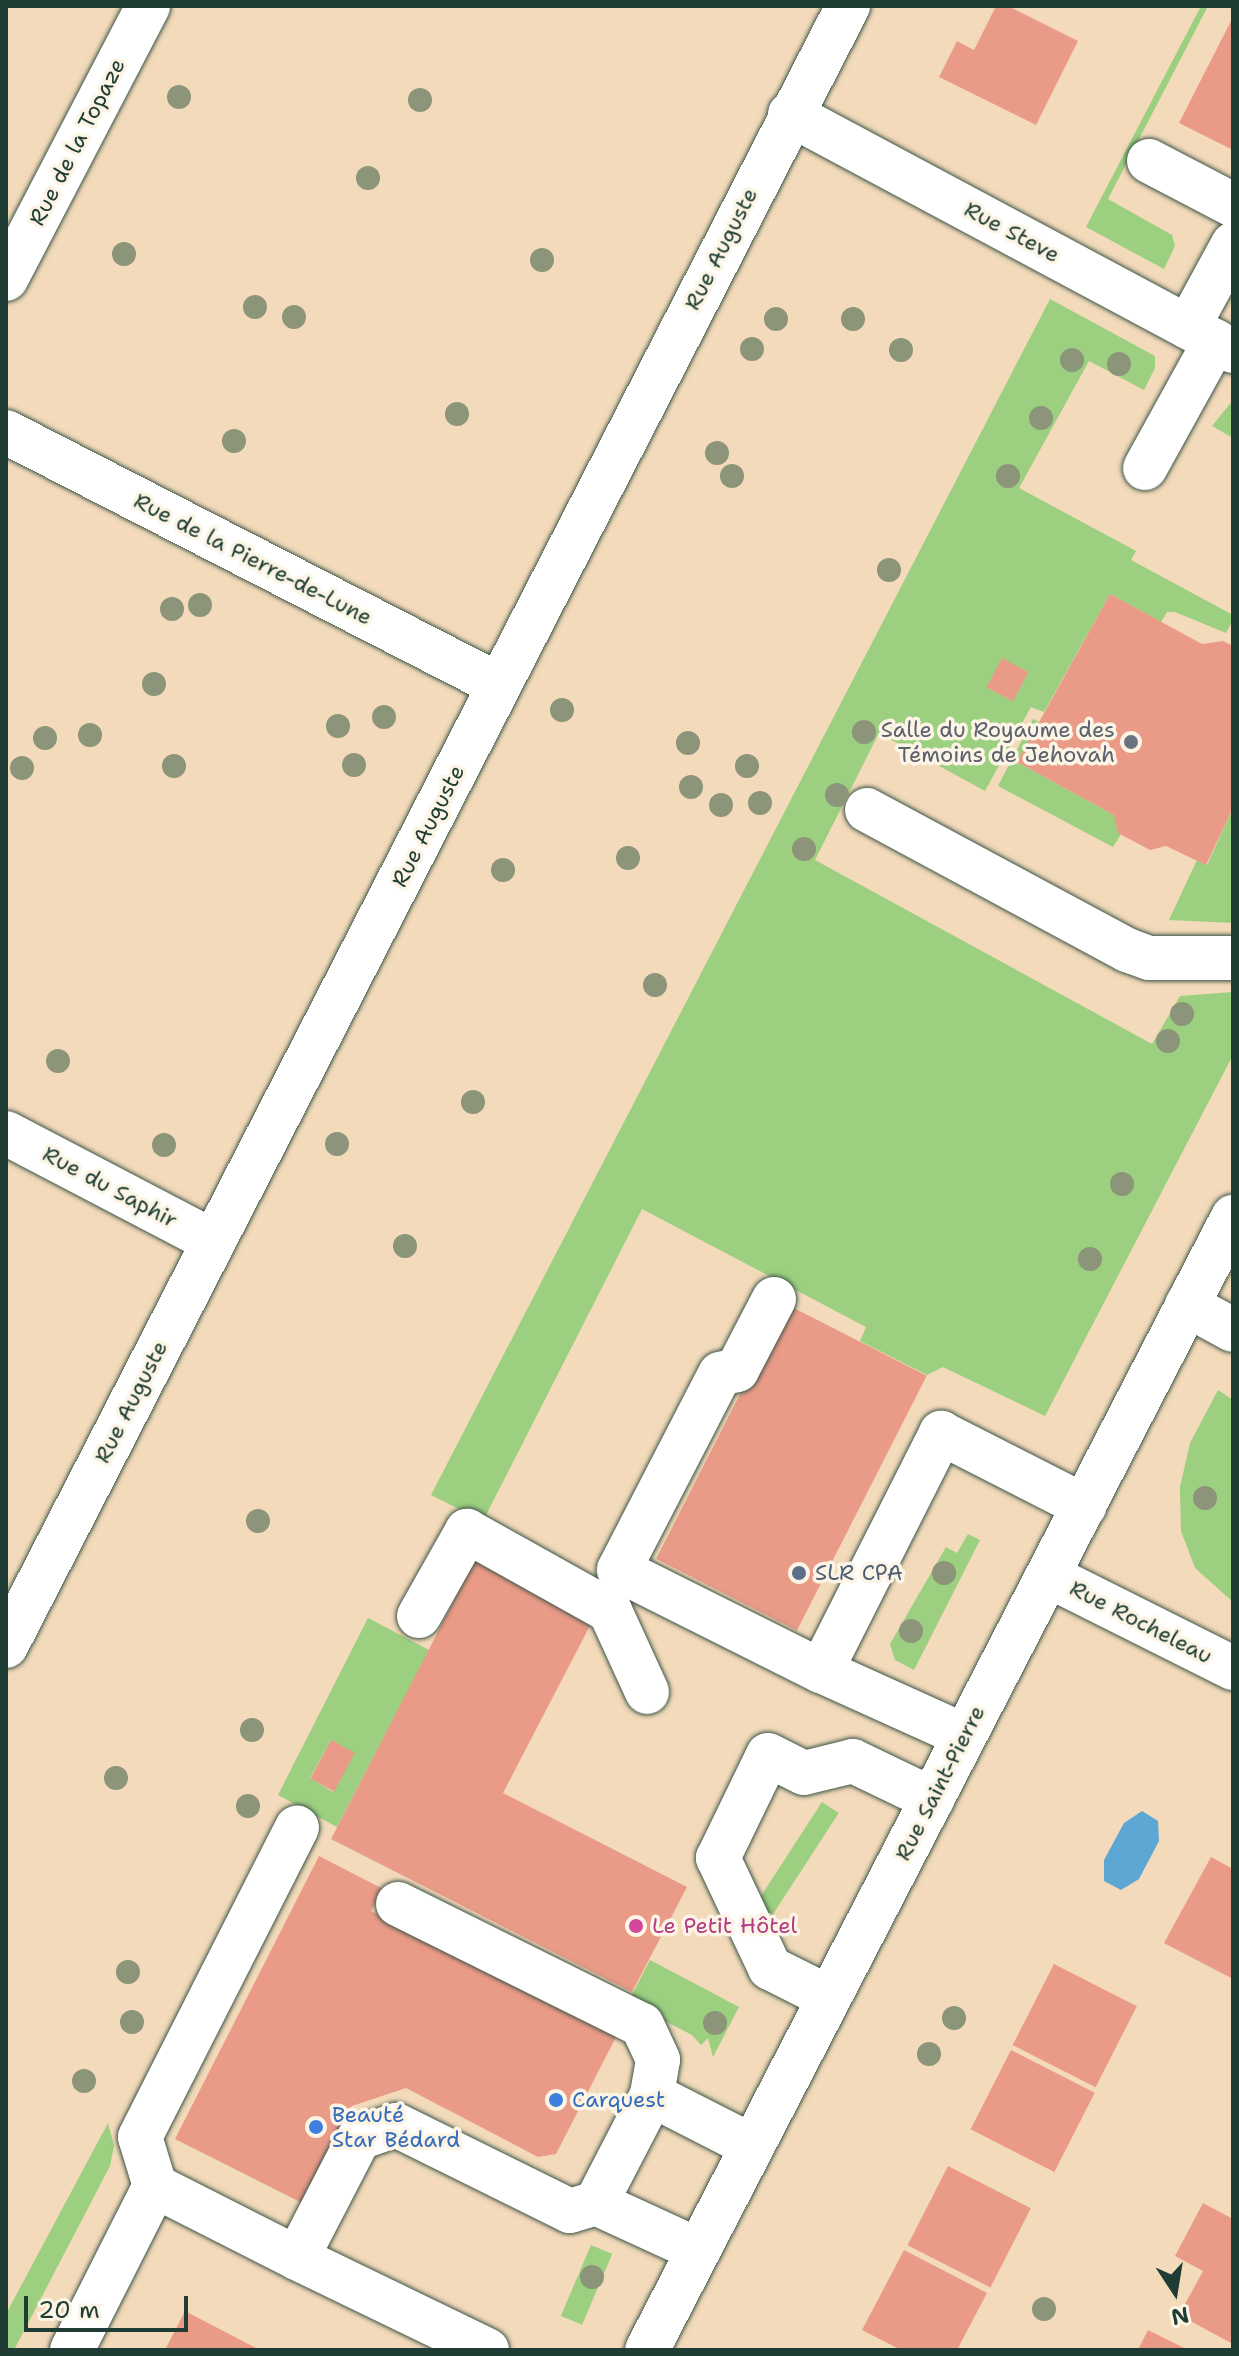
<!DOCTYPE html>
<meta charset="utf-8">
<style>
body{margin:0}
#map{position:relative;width:1239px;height:2356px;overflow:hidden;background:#f2daba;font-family:"Shantell Sans",sans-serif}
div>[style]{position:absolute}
.green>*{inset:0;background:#9ccf7f;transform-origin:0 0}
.water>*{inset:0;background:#5da7d5}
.building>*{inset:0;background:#ea9b88;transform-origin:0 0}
.roads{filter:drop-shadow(0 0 2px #3f5548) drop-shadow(0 0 2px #3f5548)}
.minor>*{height:44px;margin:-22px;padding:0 22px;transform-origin:22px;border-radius:22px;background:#fff}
.major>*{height:44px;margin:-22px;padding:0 22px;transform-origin:22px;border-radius:22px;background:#fff}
.trees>*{width:24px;height:24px;margin:-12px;border-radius:50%;background:#8c9479}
.dots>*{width:22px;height:22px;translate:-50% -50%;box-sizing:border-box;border:4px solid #fcf5e5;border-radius:50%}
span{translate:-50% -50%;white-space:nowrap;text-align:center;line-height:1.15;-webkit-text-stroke:7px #fcf5e5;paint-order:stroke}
.street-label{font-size:22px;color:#1f3d34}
.worship-label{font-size:22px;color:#5b616d}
.right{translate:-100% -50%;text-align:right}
.service-label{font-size:22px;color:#4e5e75}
.left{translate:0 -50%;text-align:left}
.hotel-label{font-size:22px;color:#b23c85}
.shop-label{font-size:22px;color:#366cbe}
.frame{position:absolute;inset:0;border:8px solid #1f3d34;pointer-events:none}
.north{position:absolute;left:1135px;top:2252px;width:80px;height:80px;-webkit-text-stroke:6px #fcf5e5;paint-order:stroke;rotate:168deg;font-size:22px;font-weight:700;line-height:32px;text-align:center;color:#1f3d34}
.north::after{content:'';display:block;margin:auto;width:28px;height:36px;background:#1f3d34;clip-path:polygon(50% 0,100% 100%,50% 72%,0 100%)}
.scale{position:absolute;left:24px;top:2296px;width:164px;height:36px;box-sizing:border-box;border:4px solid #1f3d34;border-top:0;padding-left:10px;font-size:24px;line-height:28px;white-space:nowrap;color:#1f3d34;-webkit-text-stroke:6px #fcf5e5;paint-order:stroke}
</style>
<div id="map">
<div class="green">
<div style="clip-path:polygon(1201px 6px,1208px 6px,1108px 199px,1172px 235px,1175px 246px,1164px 269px,1086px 227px)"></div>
<div style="clip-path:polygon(evenodd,1050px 299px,1155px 356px,1155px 368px,1144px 390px,1089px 361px,1019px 488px,1136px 551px,1131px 560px,1233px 615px,1233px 620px,1226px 633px,1175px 612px,1167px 612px,1161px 622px,1110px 594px,1044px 712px,1031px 707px,985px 791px,879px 733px,815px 860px,1152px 1044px,1180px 996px,1233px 992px,1233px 1055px,1045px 1416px,943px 1367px,927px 1375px,860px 1341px,866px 1327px,642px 1209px,483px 1521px,431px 1495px,1050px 299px,1002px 659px,1028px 672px,1013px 701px,988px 688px,1002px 659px)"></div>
<div style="clip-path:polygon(1233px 400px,1233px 438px,1212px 426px)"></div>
<div style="clip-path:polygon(1033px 719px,1039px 722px,1017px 762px,1114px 815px,1121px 834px,1113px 847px,998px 786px)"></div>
<div style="clip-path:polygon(1233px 808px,1233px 923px,1169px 920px,1197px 860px,1207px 865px)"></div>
<div style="clip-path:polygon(1218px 1390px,1233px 1400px,1233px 1602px,1195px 1568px,1181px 1531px,1180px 1487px,1190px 1443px)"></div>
<div style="clip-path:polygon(968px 1534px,980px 1540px,914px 1670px,895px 1660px,890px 1644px,946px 1547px,957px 1553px)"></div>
<div style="clip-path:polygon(evenodd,368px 1618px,429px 1650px,337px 1827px,278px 1795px,368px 1618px,331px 1740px,333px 1792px,310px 1778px,331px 1740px)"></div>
<div style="left:822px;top:1802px;width:20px;height:122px;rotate:33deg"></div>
<div style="clip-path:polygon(650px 1960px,739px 2007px,713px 2057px,708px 2038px,701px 2045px,692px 2035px,628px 2002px)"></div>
<div style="clip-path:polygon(108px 2123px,114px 2146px,110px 2166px,14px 2350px,6px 2350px,6px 2314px)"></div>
<div style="left:591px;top:2245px;width:23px;height:77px;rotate:23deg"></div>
</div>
<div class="water">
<div style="clip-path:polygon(1142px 1811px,1158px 1821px,1159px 1841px,1139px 1879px,1121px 1890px,1104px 1881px,1104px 1860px,1124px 1823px)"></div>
</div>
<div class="building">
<div style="clip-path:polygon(996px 6px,1008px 6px,1078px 41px,1036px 125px,939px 77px,957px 41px,974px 50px)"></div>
<div style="clip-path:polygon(1233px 17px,1233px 150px,1179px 123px)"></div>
<div style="clip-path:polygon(1110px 594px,1202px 644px,1223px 641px,1233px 646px,1233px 808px,1206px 865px,1166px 846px,1150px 850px,1118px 833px,1114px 815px,1017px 762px)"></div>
<div style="left:1002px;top:658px;width:30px;height:33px;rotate:28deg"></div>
<div style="left:786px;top:1304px;width:158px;height:286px;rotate:27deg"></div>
<div style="clip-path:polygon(477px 1556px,595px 1616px,503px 1793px,687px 1887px,632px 1992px,331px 1839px)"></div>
<div style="left:331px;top:1740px;width:27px;height:44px;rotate:28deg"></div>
<div style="clip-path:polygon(319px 1856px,383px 1889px,371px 1911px,617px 2035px,556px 2154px,538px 2157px,406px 2088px,352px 2106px,302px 2203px,175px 2139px)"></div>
<div style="clip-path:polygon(1211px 1857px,1233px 1869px,1233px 1979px,1164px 1943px)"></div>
<div style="left:1054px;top:1964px;width:93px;height:91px;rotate:27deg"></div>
<div style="left:1011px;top:2050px;width:94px;height:89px;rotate:27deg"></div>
<div style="left:948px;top:2166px;width:93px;height:89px;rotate:27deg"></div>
<div style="clip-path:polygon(1203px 2203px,1233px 2219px,1233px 2344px,1179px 2315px,1203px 2271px,1175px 2256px)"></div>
<div style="clip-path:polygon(904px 2250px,987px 2293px,957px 2350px,901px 2350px,862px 2330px)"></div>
<div style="clip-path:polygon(185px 2311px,260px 2350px,165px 2350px)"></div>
<div style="clip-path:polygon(1148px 2330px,1188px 2350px,1138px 2350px)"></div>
</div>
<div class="roads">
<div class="minor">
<div style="left:790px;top:114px;width:502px;rotate:28.15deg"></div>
<div style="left:1149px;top:161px;width:95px;rotate:27.6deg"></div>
<div style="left:6px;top:279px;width:308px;rotate:-62.5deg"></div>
<div style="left:1188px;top:327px;width:94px;rotate:-61.5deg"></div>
<div style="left:6px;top:432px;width:554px;rotate:27.17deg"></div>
<div style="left:1145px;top:468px;width:145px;rotate:-61.1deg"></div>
<div style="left:867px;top:810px;width:295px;rotate:28.3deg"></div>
<div style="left:1127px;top:950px;width:23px;rotate:20deg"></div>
<div style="left:1149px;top:958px;width:84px"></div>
<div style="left:6px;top:1133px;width:233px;rotate:27.6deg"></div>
<div style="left:774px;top:1299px;width:80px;rotate:117.5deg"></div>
<div style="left:737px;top:1370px;width:17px;rotate:167deg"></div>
<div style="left:720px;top:1374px;width:220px;rotate:117.3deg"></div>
<div style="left:619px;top:1570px;width:226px;rotate:26.6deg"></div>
<div style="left:1187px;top:1305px;width:52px;rotate:28.5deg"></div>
<div style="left:1049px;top:1576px;width:206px;rotate:26.6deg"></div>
<div style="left:419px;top:1616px;width:98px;rotate:-60.5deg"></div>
<div style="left:467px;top:1531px;width:164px;rotate:29.2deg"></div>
<div style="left:610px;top:1611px;width:89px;rotate:65.4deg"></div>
<div style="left:6px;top:1646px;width:1844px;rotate:-62.82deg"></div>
<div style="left:963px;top:1735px;width:156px;rotate:-155.7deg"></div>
<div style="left:821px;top:1671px;width:267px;rotate:-63.2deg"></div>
<div style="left:941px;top:1433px;width:161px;rotate:27deg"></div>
<div style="left:398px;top:1904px;width:272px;rotate:26.4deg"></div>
<div style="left:642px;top:2025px;width:38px;rotate:65deg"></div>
<div style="left:658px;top:2060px;width:36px;rotate:100deg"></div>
<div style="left:828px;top:1997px;width:65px;rotate:-153.4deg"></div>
<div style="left:770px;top:1968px;width:122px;rotate:-115.3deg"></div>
<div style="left:718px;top:1858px;width:114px;rotate:-64.1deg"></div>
<div style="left:768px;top:1755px;width:40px;rotate:26.6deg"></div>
<div style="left:804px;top:1773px;width:50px;rotate:-13.8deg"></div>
<div style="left:853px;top:1761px;width:88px;rotate:25.7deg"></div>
<div style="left:155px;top:2186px;width:51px;rotate:-107deg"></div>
<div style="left:140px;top:2137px;width:347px;rotate:-63.1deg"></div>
<div style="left:698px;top:2250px;width:112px;rotate:-155.3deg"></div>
<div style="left:596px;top:2203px;width:122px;rotate:-62.6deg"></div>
<div style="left:652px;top:2095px;width:112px;rotate:27deg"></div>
<div style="left:72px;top:2350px;width:184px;rotate:-63.2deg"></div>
<div style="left:155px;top:2186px;width:159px;rotate:26.9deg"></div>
<div style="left:487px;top:2350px;width:211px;rotate:-154.2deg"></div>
<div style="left:297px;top:2258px;width:135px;rotate:-62.7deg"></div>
<div style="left:359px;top:2138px;width:39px;rotate:-19deg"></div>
<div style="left:396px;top:2125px;width:194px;rotate:26.3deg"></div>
<div style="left:570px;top:2211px;width:27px;rotate:-17deg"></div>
</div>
<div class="major">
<div style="left:647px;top:2350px;width:1276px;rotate:-62.65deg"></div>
</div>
</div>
<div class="trees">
<div style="left:179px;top:97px"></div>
<div style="left:420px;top:100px"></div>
<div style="left:368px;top:178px"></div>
<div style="left:124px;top:254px"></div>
<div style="left:542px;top:260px"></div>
<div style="left:255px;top:307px"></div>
<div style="left:294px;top:317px"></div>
<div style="left:776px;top:319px"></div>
<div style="left:853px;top:319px"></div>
<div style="left:752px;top:349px"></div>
<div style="left:901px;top:350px"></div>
<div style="left:1072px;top:360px"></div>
<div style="left:1119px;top:364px"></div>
<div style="left:457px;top:414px"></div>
<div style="left:1041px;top:418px"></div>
<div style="left:234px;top:441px"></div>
<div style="left:717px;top:453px"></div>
<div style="left:732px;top:476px"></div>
<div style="left:1008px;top:476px"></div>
<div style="left:889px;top:570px"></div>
<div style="left:200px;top:605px"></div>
<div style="left:172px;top:609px"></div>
<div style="left:154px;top:684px"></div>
<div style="left:562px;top:710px"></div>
<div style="left:384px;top:717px"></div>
<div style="left:338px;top:726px"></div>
<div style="left:864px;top:732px"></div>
<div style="left:90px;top:735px"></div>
<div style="left:45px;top:738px"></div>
<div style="left:688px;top:743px"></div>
<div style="left:354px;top:765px"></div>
<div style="left:174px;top:766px"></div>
<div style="left:747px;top:766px"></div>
<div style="left:22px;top:768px"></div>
<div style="left:691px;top:787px"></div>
<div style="left:837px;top:795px"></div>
<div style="left:760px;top:803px"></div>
<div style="left:721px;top:805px"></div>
<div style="left:804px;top:849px"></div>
<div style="left:628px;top:858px"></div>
<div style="left:503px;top:870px"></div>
<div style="left:655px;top:985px"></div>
<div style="left:1182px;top:1014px"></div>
<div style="left:1168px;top:1041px"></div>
<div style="left:58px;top:1061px"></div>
<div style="left:473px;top:1102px"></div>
<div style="left:337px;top:1144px"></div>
<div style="left:164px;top:1145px"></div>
<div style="left:1122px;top:1184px"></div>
<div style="left:405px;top:1246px"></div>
<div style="left:1090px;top:1259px"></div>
<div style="left:1205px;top:1498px"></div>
<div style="left:258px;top:1521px"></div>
<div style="left:944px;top:1573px"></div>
<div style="left:911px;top:1631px"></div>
<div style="left:252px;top:1730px"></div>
<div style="left:116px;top:1778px"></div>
<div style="left:248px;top:1806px"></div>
<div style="left:128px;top:1972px"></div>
<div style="left:954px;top:2018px"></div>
<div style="left:132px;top:2022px"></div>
<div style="left:715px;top:2023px"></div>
<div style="left:929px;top:2054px"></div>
<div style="left:84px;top:2081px"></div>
<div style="left:592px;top:2277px"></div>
<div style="left:1044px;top:2309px"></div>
</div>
<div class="dots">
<div style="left:1131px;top:742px;background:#6b7280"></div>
<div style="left:799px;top:1573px;background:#5c6f8a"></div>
<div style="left:636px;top:1926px;background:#d1479c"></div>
<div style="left:556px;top:2100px;background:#3f7fe0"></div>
<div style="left:316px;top:2127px;background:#3f7fe0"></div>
</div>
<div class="street-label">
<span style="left:77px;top:142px;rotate:-63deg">Rue de la Topaze</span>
<span style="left:1012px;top:232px;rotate:28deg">Rue Steve</span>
<span style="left:721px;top:249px;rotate:-63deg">Rue Auguste</span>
<span style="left:253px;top:559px;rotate:27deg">Rue de la Pierre-de-Lune</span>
<span style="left:428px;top:826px;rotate:-63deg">Rue Auguste</span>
<span style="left:110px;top:1187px;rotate:28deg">Rue du Saphir</span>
<span style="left:131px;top:1402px;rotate:-63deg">Rue Auguste</span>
<span style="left:1141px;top:1622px;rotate:27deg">Rue Rocheleau</span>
<span style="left:940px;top:1783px;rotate:-63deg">Rue Saint-Pierre</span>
</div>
<div class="worship-label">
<span class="right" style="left:1115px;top:742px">Salle du Royaume des<br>Témoins de Jehovah</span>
</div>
<div class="service-label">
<span class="left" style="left:815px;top:1573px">SLR CPA</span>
</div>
<div class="hotel-label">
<span class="left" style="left:652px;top:1926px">Le Petit Hôtel</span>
</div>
<div class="shop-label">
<span class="left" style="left:572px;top:2100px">Carquest</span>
<span class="left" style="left:332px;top:2127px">Beauté<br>Star Bédard</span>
</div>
<div class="frame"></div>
<div class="north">N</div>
<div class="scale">20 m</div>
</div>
